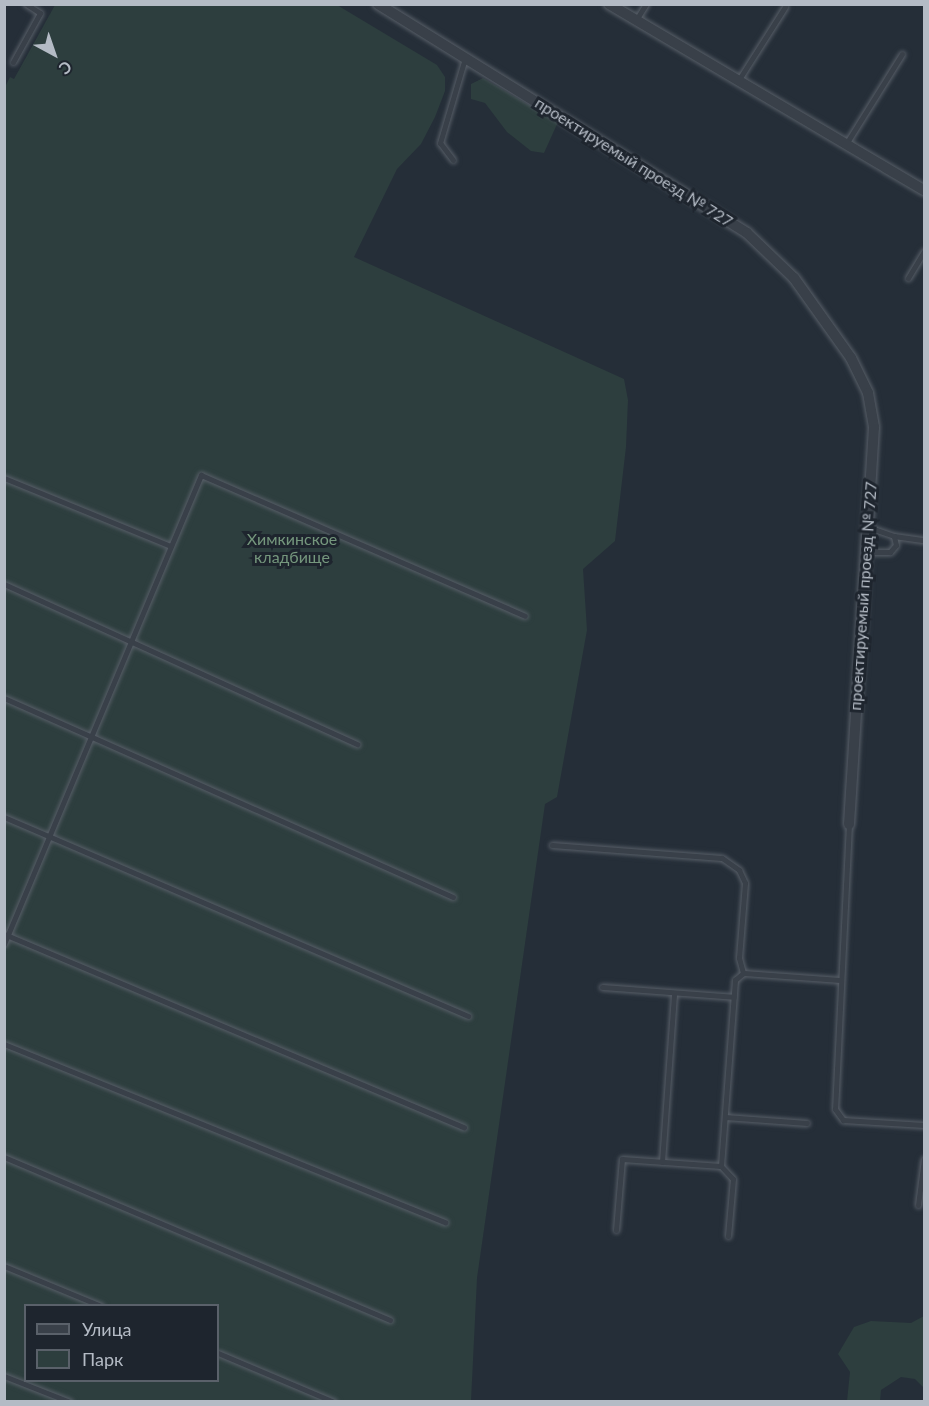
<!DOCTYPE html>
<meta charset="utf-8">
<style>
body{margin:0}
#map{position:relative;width:929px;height:1406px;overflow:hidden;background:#252e38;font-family:Lato,sans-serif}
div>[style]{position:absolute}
.green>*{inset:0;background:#2d3e3e}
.roads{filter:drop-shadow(0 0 2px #575e67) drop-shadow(0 0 2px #575e67)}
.service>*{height:5px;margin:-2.5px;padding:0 2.5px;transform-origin:2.5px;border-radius:2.5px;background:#394049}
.minor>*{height:10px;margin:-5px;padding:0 5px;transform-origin:5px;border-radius:5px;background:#394049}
span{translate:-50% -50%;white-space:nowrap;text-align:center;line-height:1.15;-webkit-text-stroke:6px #1e252e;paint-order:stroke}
.street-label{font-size:16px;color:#b4bbc5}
.park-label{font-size:16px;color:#75977d}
.frame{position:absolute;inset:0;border:6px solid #b4bbc5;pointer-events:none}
.legend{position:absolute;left:24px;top:1304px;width:195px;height:78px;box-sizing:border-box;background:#1e252e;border:2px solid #5a616a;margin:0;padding:8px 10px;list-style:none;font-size:18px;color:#b4bbc5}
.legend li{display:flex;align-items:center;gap:12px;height:30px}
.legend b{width:30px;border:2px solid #5a616a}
.north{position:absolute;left:24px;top:24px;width:60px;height:60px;-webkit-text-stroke:4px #1e252e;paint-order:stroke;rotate:140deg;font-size:16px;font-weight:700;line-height:24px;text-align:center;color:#b4bbc5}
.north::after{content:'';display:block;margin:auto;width:21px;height:27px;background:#b4bbc5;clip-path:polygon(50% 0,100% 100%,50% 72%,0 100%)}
</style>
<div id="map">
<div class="green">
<div style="clip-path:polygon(evenodd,94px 4px,337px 5px,437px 65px,445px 77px,445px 91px,435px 117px,421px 144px,397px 169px,354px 257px,624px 379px,628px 400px,626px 447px,615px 541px,583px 569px,587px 630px,557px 797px,545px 804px,477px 1278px,471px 1401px,5px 1402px,5px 87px,10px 77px,14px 79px,55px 5px,94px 4px,26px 1306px,218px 1306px,218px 1380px,26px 1380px,26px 1306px)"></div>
<div style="clip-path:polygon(483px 78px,558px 122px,544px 153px,531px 151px,507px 132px,485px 103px,471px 99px,471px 84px)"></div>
<div style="clip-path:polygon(924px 1316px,924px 1388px,915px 1379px,901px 1377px,881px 1390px,880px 1401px,847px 1401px,850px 1372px,838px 1354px,854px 1327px,871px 1321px,911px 1323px)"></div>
</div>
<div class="roads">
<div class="service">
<div style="left:636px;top:20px;width:19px;rotate:-58deg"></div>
<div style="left:13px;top:62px;width:56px;rotate:-61.1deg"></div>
<div style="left:40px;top:13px;width:17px;rotate:-147deg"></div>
<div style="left:738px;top:81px;width:88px;rotate:-57.6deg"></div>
<div style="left:846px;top:144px;width:106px;rotate:-58.1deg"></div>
<div style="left:453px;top:160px;width:21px;rotate:-127deg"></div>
<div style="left:440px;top:143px;width:89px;rotate:-73.6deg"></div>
<div style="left:908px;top:278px;width:31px;rotate:-59deg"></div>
<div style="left:4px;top:478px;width:180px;rotate:22.2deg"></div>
<div style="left:894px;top:536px;width:30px;rotate:8deg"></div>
<div style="left:865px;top:552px;width:25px"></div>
<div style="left:890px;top:552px;width:9px;rotate:-49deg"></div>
<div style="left:896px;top:545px;width:9px;rotate:-103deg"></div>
<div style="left:894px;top:536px;width:28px;rotate:-161deg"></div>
<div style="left:4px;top:584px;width:388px;rotate:24.4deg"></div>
<div style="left:4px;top:698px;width:491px;rotate:23.9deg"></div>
<div style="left:4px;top:817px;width:505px;rotate:23.21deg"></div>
<div style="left:849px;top:824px;width:285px;rotate:92.8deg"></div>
<div style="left:835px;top:1109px;width:14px;rotate:54deg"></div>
<div style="left:843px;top:1120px;width:81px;rotate:3.5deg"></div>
<div style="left:552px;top:845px;width:170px;rotate:4.4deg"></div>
<div style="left:722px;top:858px;width:21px;rotate:35deg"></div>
<div style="left:739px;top:870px;width:14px;rotate:65deg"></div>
<div style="left:745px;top:883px;width:75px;rotate:94.6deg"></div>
<div style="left:739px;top:958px;width:16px;rotate:75deg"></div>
<div style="left:4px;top:934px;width:499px;rotate:22.8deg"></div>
<div style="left:4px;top:944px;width:509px;rotate:-67.22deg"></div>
<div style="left:201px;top:475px;width:353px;rotate:23.5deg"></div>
<div style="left:602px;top:987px;width:132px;rotate:4.3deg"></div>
<div style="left:4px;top:1044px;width:476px;rotate:22deg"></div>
<div style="left:725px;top:1117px;width:82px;rotate:4.2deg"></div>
<div style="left:4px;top:1157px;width:419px;rotate:22.9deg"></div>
<div style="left:662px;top:1162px;width:169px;rotate:-85.9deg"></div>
<div style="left:918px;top:1205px;width:46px;rotate:-82.6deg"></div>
<div style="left:616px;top:1230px;width:71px;rotate:-85.2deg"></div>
<div style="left:622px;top:1159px;width:99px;rotate:4deg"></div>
<div style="left:728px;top:1236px;width:57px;rotate:-85deg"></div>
<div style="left:733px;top:1179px;width:18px;rotate:-133deg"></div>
<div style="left:721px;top:1166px;width:187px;rotate:-85.7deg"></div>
<div style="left:735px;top:980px;width:11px;rotate:-41deg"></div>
<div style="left:743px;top:973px;width:98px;rotate:4.1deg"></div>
<div style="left:4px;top:1266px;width:105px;rotate:22.4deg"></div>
<div style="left:218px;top:1353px;width:126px;rotate:22.9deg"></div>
<div style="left:4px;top:1376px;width:71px;rotate:21.5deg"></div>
</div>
<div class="minor">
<div style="left:378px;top:4px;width:434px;rotate:31.8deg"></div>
<div style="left:747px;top:233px;width:65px;rotate:43.8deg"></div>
<div style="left:794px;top:278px;width:98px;rotate:54.5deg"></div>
<div style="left:851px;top:358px;width:39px;rotate:64deg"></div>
<div style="left:868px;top:393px;width:35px;rotate:80deg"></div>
<div style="left:874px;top:427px;width:398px;rotate:93.6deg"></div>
<div style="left:609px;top:4px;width:366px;rotate:30.6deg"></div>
</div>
</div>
<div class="street-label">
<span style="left:634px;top:162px;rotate:32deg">проектируемый проезд № 727</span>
<span style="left:863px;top:596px;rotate:-86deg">проектируемый проезд № 727</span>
</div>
<div class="park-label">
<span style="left:292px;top:548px">Химкинское<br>кладбище</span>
</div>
<div class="frame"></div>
<ul class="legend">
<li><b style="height:8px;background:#394049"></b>Улица</li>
<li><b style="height:16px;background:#2d3e3e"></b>Парк</li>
</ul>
<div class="north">С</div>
</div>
